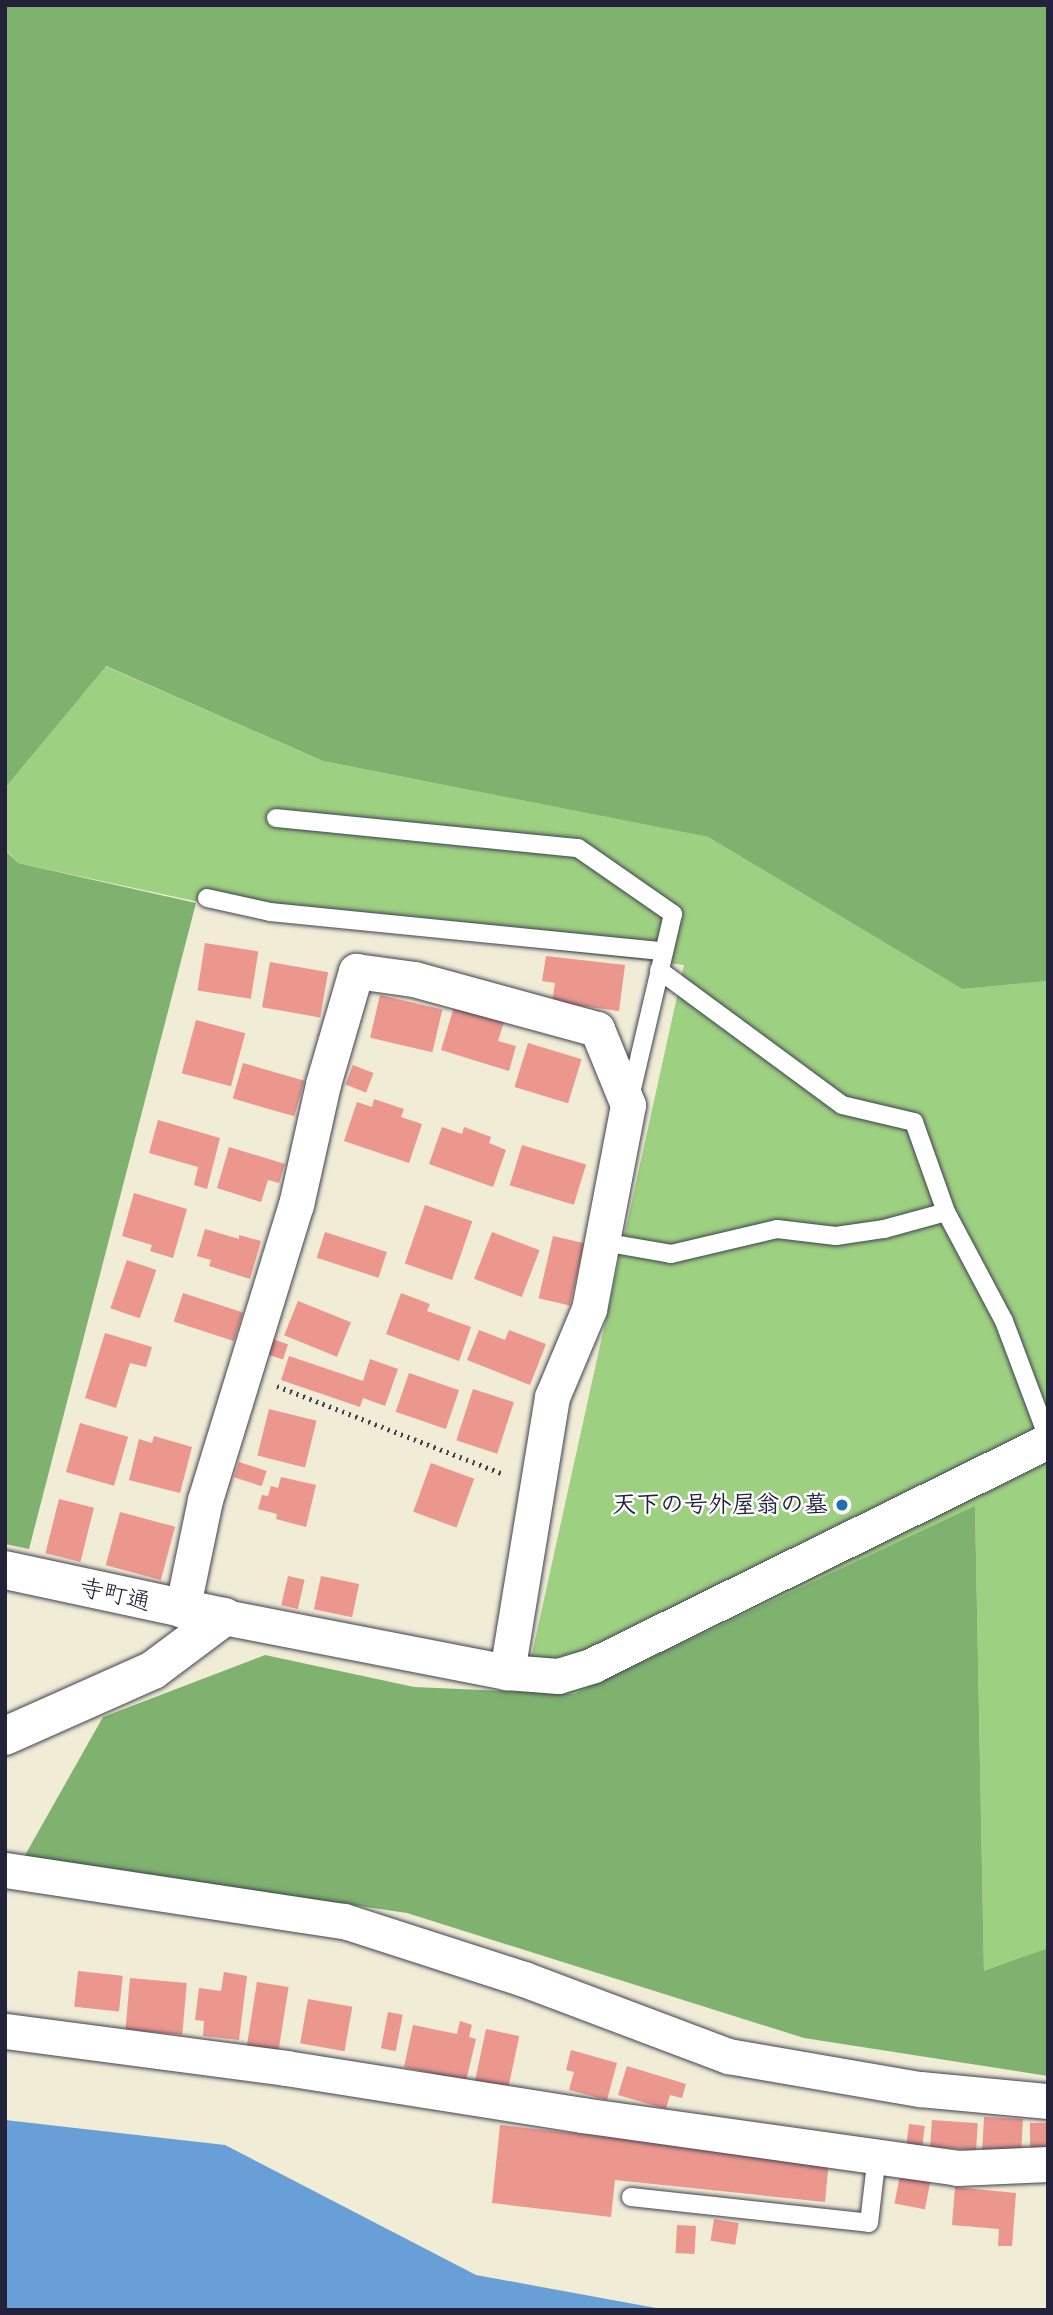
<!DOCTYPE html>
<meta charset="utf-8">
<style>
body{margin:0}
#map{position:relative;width:1053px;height:2315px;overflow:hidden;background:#f0ecd6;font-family:"Shantell Sans","Klee One",sans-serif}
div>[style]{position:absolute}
.green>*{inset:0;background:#9dd080}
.forest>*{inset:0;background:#7eb26e}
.water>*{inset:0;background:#679fd6}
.building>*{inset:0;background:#eb978d;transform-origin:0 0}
.path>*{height:4.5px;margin-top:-2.25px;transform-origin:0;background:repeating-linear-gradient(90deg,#414052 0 2px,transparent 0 7px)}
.roads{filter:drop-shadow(0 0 2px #414052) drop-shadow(0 0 2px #414052)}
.service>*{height:18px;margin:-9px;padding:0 9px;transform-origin:9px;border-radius:9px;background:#fff}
.minor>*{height:35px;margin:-17.5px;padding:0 17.5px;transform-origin:17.5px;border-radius:17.5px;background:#fff}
.tertiary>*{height:38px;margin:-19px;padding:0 19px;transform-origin:19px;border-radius:19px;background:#fff}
.dots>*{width:19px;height:19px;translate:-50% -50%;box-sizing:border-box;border:4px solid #fff;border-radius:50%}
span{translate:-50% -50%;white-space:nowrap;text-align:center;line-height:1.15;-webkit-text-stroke:5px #fff;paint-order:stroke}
.poi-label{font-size:24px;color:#22223b;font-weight:700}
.right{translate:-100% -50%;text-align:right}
.street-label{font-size:24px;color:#22223b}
.frame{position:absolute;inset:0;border:7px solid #22223b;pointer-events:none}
</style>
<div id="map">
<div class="green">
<div style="clip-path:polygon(105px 666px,323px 761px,708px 837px,962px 989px,1048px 981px,1048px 1948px,984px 1972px,975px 1507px,574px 1694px,524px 1690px,684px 965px,278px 919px,18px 863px,5px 849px,5px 788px)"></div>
</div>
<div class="forest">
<div style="clip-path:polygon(5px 5px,1048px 5px,1048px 981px,962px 989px,708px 837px,323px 761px,106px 666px,5px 788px)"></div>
<div style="clip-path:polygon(5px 850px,18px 863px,196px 903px,29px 1549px,5px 1544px)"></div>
<div style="clip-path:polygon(975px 1506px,984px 1971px,1048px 1948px,1048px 2076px,804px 2038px,407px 1913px,24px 1857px,103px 1717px,265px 1655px,414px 1687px,574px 1694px)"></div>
</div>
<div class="water">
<div style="clip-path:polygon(5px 2120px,225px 2145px,476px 2275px,667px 2310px,5px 2310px)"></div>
</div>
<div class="building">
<div style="left:205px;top:943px;width:54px;height:48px;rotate:9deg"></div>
<div style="clip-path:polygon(546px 956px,625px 965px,619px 1011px,552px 1002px,555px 983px,542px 981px)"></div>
<div style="left:270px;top:962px;width:59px;height:46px;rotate:10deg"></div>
<div style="left:380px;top:995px;width:64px;height:44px;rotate:13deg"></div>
<div style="clip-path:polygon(454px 1007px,504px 1022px,498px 1041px,516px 1046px,509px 1071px,441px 1050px)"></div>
<div style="left:196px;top:1020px;width:51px;height:55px;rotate:15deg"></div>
<div style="left:528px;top:1043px;width:56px;height:46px;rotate:17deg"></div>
<div style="left:243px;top:1063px;width:64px;height:37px;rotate:16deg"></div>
<div style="left:353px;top:1065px;width:22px;height:21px;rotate:21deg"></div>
<div style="clip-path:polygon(374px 1099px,404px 1109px,401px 1117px,422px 1124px,409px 1163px,344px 1141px,357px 1102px,372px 1107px)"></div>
<div style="clip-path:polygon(158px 1120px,220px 1138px,207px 1189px,194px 1185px,198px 1167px,149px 1153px)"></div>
<div style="clip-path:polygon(442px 1127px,462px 1134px,464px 1127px,491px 1137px,489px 1143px,506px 1150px,493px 1187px,429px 1164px)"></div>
<div style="left:522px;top:1145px;width:67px;height:42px;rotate:17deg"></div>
<div style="clip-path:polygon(229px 1147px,285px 1164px,279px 1183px,268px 1180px,261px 1202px,217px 1188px)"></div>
<div style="clip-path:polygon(134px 1193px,187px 1209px,173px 1258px,150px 1251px,152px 1245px,122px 1236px)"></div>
<div style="left:425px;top:1205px;width:50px;height:62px;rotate:19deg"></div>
<div style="clip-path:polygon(205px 1229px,239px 1239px,239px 1235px,261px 1241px,250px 1279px,209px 1266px,211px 1260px,197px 1256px)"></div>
<div style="left:325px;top:1232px;width:65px;height:27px;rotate:18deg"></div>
<div style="left:492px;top:1232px;width:51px;height:50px;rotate:21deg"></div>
<div style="left:553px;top:1236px;width:32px;height:64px;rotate:13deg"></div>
<div style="left:127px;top:1260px;width:31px;height:51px;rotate:19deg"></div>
<div style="left:183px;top:1293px;width:63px;height:30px;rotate:18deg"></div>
<div style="clip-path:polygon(401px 1293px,430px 1304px,427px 1311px,471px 1327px,459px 1361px,386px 1334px)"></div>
<div style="left:298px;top:1301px;width:57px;height:37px;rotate:22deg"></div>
<div style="clip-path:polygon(479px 1330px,505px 1340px,509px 1330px,546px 1344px,530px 1385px,467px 1360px)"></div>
<div style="clip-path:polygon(105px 1333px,152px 1347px,146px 1367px,130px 1363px,116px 1408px,85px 1398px)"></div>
<div style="left:269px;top:1338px;width:20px;height:16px;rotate:18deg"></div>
<div style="clip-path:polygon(289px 1356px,363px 1381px,370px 1359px,398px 1369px,385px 1406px,363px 1398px,360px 1407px,281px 1380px)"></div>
<div style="left:409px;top:1373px;width:53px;height:41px;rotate:19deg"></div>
<div style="left:473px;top:1389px;width:43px;height:54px;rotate:18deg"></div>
<div style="left:269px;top:1409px;width:49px;height:48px;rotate:14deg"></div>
<div style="left:80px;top:1423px;width:50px;height:51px;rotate:16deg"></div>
<div style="clip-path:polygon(154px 1436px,192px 1447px,180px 1493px,129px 1480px,139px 1439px,152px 1443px)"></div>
<div style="left:239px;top:1462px;width:29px;height:16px;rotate:18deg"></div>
<div style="left:431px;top:1463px;width:46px;height:52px;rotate:20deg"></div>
<div style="clip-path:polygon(281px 1477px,316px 1485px,306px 1527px,276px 1519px,277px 1514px,258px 1509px,262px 1495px,268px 1496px,271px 1486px,278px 1488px)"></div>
<div style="left:59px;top:1499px;width:36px;height:56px;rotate:14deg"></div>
<div style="left:120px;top:1512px;width:57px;height:55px;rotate:15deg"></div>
<div style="left:288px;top:1576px;width:17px;height:30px;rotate:13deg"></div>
<div style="left:321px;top:1576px;width:39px;height:34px;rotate:12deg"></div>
<div style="left:78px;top:1971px;width:45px;height:36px;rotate:6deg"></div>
<div style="clip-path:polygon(224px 1972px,247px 1976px,239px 2040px,203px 2036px,204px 2021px,195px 2020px,199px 1988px,221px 1991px)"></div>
<div style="left:130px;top:1978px;width:57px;height:52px;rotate:5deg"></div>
<div style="left:257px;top:1982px;width:32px;height:65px;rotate:9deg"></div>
<div style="left:308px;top:1999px;width:45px;height:45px;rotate:10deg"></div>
<div style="left:388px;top:2012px;width:15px;height:37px;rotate:11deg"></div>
<div style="clip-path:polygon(460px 2021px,472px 2025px,469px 2037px,476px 2039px,466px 2081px,404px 2067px,413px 2025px,457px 2034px)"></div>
<div style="left:486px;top:2029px;width:34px;height:55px;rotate:12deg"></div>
<div style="clip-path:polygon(571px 2050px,617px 2063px,607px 2100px,569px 2090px,574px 2072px,566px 2070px)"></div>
<div style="clip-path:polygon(627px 2066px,686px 2084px,682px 2098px,670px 2095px,666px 2109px,618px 2095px)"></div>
<div style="left:984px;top:2117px;width:39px;height:36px;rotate:3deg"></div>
<div style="left:932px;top:2120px;width:46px;height:27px;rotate:4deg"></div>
<div style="left:1048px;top:2123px;width:27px;height:18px;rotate:90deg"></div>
<div style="left:909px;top:2124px;width:16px;height:21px;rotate:7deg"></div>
<div style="clip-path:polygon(500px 2125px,829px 2161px,825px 2202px,615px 2180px,611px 2217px,492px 2203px)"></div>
<div style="left:901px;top:2170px;width:31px;height:34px;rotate:11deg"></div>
<div style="clip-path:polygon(955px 2187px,1016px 2193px,1012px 2246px,998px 2246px,999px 2229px,952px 2225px)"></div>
<div style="left:714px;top:2219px;width:25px;height:22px;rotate:9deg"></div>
<div style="left:677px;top:2225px;width:19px;height:28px;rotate:3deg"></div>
</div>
<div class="path">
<div style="left:277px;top:1386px;width:243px;rotate:21.2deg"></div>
</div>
<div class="roads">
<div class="service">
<div style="left:276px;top:818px;width:303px;rotate:5.7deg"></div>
<div style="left:578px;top:848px;width:116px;rotate:34.8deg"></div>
<div style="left:673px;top:914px;width:189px;rotate:103.2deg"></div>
<div style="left:207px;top:898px;width:65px;rotate:12.5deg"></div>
<div style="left:270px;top:912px;width:396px;rotate:5.7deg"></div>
<div style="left:659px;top:970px;width:227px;rotate:36.4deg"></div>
<div style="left:842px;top:1105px;width:74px;rotate:13.3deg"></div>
<div style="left:914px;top:1122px;width:96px;rotate:70.4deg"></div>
<div style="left:603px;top:1242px;width:69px;rotate:10deg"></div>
<div style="left:671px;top:1254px;width:109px;rotate:-13.3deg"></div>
<div style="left:777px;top:1229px;width:59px;rotate:6.8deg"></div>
<div style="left:836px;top:1236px;width:49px;rotate:-8.3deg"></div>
<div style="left:884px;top:1229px;width:64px;rotate:-15.3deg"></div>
<div style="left:946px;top:1212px;width:123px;rotate:62deg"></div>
<div style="left:1004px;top:1321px;width:125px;rotate:69.4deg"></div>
<div style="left:631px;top:2197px;width:239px;rotate:6.2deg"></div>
<div style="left:869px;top:2223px;width:68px;rotate:-83.3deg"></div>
</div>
<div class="minor">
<div style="left:182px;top:1610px;width:112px;rotate:-78.2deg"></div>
<div style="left:205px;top:1500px;width:309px;rotate:-72.9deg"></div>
<div style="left:296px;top:1205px;width:124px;rotate:-77.4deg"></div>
<div style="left:323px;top:1084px;width:118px;rotate:-73.7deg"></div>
<div style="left:356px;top:971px;width:59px;rotate:7.9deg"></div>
<div style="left:414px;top:979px;width:190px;rotate:15.3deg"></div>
<div style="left:597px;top:1029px;width:82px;rotate:67.8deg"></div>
<div style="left:628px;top:1105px;width:208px;rotate:100.8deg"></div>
<div style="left:589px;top:1309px;width:95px;rotate:112.8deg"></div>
<div style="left:552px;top:1397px;width:279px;rotate:99.3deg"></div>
<div style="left:224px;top:1617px;width:288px;rotate:11deg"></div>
<div style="left:507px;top:1672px;width:51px;rotate:4.5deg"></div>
<div style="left:558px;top:1676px;width:37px;rotate:-17deg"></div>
<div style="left:593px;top:1665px;width:507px;rotate:-26.21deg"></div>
<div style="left:5px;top:1870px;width:343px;rotate:8.6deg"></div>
<div style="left:344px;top:1921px;width:189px;rotate:17.9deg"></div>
<div style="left:524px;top:1979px;width:218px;rotate:20.7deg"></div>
<div style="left:728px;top:2056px;width:195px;rotate:9.8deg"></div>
<div style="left:920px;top:2089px;width:129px;rotate:5.4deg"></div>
<div style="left:5px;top:2031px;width:283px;rotate:7.5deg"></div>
<div style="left:286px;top:2068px;width:300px;rotate:9deg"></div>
<div style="left:582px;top:2115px;width:379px;rotate:8deg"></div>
<div style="left:957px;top:2168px;width:91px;rotate:-2.5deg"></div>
</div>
<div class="tertiary">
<div style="left:5px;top:1570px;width:224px;rotate:12.1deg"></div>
<div style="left:5px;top:1736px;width:162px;rotate:-24deg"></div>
<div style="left:153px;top:1670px;width:89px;rotate:-36.7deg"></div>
</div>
</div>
<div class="dots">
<div style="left:842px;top:1505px;background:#1f6fb2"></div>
</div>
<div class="poi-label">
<span class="right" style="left:828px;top:1505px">天下の号外屋翁の墓</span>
</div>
<div class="street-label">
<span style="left:115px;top:1595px;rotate:13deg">寺町通</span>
</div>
<div class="frame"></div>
</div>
